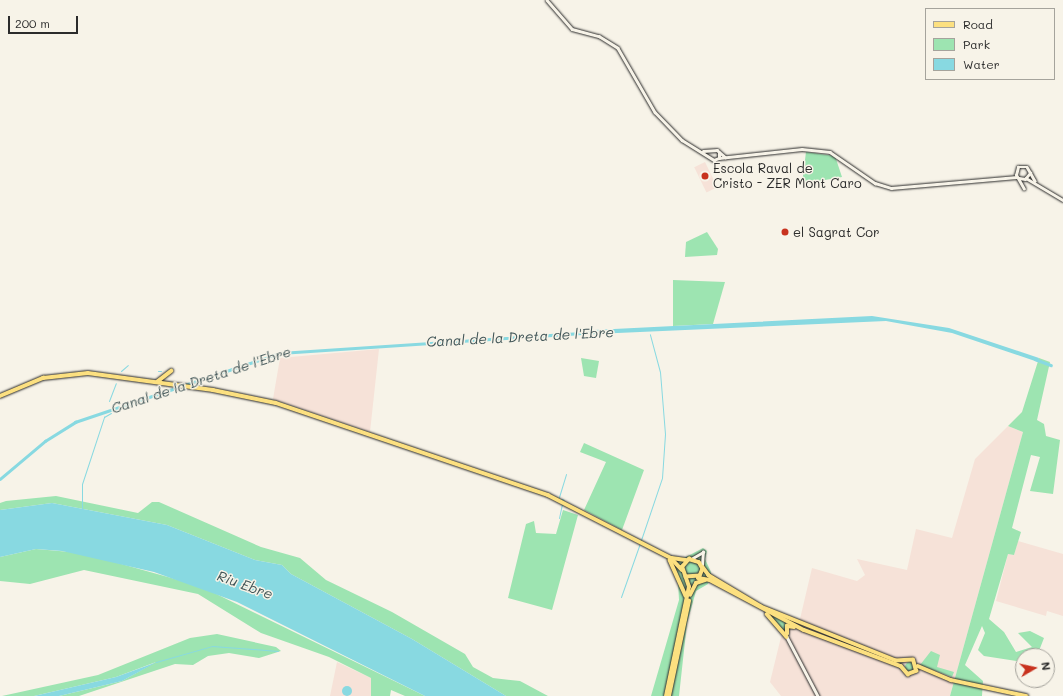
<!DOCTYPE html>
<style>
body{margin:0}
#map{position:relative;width:1063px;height:696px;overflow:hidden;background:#f7f3e8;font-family:Mali,sans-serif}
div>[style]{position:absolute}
.built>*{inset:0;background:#f6e2d8;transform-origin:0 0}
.green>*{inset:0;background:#9de4b1}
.round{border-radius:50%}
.water>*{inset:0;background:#88d9e1}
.stream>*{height:1px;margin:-0.5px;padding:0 0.5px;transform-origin:0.5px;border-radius:0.5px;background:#88d9e1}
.canal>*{height:2.5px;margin:-1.25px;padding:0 1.25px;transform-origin:1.25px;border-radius:1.25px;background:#88d9e1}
.roads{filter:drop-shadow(0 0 1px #2b2b2b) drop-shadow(0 0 1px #2b2b2b)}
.tertiary>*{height:2.5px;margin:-1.25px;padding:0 1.25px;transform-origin:1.25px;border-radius:1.25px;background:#f7f3e8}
.primary>*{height:3.5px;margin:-1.75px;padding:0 1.75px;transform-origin:1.75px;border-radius:1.75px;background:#fce080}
.dots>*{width:11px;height:11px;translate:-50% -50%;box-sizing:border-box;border:2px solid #f7f3e8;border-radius:50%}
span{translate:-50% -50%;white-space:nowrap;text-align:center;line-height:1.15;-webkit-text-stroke:3px #f7f3e8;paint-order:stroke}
.poi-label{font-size:13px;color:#2b2b2b}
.left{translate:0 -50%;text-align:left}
.water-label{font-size:14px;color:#425658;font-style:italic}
.legend{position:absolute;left:925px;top:8px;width:130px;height:72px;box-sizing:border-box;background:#f7f3e8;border:1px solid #a5a39c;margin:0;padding:5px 7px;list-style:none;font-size:12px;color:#2b2b2b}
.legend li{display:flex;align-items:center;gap:8px;height:20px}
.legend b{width:20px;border:1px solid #a5a39c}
.north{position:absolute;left:1015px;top:648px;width:40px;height:40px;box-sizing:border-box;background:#f7f3e8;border:1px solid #a5a39c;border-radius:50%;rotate:81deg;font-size:11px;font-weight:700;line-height:16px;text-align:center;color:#2b2b2b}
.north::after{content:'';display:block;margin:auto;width:14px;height:18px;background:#c8321e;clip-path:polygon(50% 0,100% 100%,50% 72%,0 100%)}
.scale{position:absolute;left:8px;top:16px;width:70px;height:18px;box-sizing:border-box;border:2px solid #2b2b2b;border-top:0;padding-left:5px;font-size:12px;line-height:14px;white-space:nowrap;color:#2b2b2b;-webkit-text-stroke:3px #f7f3e8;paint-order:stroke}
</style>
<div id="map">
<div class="built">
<div style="left:705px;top:162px;width:28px;height:12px;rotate:64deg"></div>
<div style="clip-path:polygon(379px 349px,370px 432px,273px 399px,280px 358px)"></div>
<div style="clip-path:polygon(1008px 426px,1023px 432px,950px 696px,781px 696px,770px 682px,782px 633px,800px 619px,812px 568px,857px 581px,865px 575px,857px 559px,907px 570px,916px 529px,952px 538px,975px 459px)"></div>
<div style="clip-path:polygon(1018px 541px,1063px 554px,1063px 616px,1047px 611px,1046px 616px,996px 601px,1008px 554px,1014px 555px)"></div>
<div style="clip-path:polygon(337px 662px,371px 678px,371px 696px,330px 696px)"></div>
</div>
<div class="green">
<div style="clip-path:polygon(806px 152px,835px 156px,842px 177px,802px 184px)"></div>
<div style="clip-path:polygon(707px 232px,718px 249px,717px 255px,685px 257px,686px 242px)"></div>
<div style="clip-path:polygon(673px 280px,725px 282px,713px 324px,673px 326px)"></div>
<div style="clip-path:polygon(581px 358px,599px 361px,596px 378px,584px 376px)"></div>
<div style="clip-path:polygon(1039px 358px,1050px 362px,1037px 420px,1044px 424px,1046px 436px,1060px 440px,1053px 494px,1030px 491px,1040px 457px,1031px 455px,1012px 528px,1021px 532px,1014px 555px,1008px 554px,989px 619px,1004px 632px,1016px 652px,1032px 647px,1018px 633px,1030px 631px,1044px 638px,1037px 656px,1023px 656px,1023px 662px,984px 656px,978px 650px,985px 633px,982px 626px,965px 665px,983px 681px,982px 696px,950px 696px,1023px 432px,1008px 426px,1022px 412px)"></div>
<div style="clip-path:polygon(584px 443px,644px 470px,622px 530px,584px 510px,606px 462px,580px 452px)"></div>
<div style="clip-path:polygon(56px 496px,138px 513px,152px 502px,159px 502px,261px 547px,300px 558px,326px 580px,392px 612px,465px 654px,473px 667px,493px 678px,520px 681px,548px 696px,506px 696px,412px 639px,291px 574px,282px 565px,255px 560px,167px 525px,52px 503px,0 510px,0 503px,6px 501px)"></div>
<div style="clip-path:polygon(563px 510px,578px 515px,552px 610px,508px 598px,526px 524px,534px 521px,536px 533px,556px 534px)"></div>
<div style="clip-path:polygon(703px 548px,707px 551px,705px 559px,711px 572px,708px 584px,696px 591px,687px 623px,679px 696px,651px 696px,679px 600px,678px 582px,670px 563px,672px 556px,684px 558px)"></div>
<div style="clip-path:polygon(36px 549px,82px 553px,200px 586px,425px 696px,405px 696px,391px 690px,390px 696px,371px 696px,371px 678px,329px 657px,261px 633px,198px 594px,84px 570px,30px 584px,0 581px,0 557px)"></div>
<div style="clip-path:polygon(768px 614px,790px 624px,785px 626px,786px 633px)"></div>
<div style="clip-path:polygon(217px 634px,276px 647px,281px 651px,259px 658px,229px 653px,208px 656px,193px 665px,175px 664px,79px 696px,59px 696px,122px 681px,156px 662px,116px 677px,34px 696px,2px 696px,98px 675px,190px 638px)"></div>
<div style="clip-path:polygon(931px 651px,940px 655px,937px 667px,954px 672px,952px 677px,920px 665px)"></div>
<div class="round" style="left:905px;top:662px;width:10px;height:10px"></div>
</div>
<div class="water">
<div style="clip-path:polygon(872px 316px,949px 328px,1039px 358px,1038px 362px,952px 333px,886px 321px,595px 334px,594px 330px)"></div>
<div style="clip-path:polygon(52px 503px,167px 525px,255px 560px,282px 565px,291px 574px,412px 639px,506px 696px,425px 696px,237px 602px,154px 572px,62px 551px,36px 549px,0 557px,0 510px)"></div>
<div style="clip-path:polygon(157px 662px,122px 681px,59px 696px,34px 696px,116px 677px)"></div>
<div class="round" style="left:342px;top:686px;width:10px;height:10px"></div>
</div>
<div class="stream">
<div style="left:121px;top:371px;width:9px;rotate:-41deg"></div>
<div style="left:158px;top:371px;width:3px"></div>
<div style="left:109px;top:401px;width:19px;rotate:-69deg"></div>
<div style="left:559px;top:497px;width:24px;rotate:-73deg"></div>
<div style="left:562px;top:499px;width:2px;rotate:27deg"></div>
<div style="left:82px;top:510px;width:26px;rotate:-90deg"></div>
<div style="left:82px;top:484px;width:71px;rotate:-71.8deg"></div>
<div style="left:104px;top:417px;width:8px;rotate:-30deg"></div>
<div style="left:559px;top:518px;width:14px;rotate:-78deg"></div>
<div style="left:641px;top:540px;width:65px;rotate:-71.3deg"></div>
<div style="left:662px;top:478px;width:44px;rotate:-86.1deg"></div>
<div style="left:665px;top:434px;width:62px;rotate:-94.6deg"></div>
<div style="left:660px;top:372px;width:39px;rotate:-105deg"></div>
<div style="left:621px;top:597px;width:57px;rotate:-70.6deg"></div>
<div style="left:156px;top:662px;width:58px;rotate:-15.9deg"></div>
<div style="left:212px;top:646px;width:66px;rotate:4.3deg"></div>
</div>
<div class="canal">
<div style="left:1035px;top:359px;width:17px;rotate:21deg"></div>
<div style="left:0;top:479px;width:59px;rotate:-40.2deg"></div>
<div style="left:45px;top:441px;width:36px;rotate:-32deg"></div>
<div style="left:75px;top:422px;width:216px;rotate:-18.6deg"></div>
<div style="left:280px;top:353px;width:317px;rotate:-3.8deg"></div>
</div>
<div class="roads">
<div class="tertiary">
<div style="left:547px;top:0;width:38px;rotate:49deg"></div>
<div style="left:572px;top:29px;width:28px;rotate:15deg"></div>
<div style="left:599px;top:36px;width:22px;rotate:32deg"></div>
<div style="left:618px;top:48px;width:74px;rotate:60deg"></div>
<div style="left:655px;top:112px;width:39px;rotate:46deg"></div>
<div style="left:682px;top:140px;width:38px;rotate:32deg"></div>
<div style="left:714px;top:160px;width:5px;rotate:-22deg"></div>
<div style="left:719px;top:158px;width:5px;rotate:-90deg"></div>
<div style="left:703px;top:151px;width:14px;rotate:-4deg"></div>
<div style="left:717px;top:150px;width:11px;rotate:41deg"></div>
<div style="left:719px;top:158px;width:83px;rotate:-6.2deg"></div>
<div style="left:802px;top:149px;width:28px;rotate:6deg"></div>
<div style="left:830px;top:152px;width:55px;rotate:34.6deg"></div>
<div style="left:875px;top:183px;width:17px;rotate:17deg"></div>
<div style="left:891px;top:188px;width:126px;rotate:-5deg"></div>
<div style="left:1019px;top:178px;width:6px;rotate:9deg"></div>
<div style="left:1025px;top:179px;width:8px;rotate:-50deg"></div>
<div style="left:1026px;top:178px;width:43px;rotate:30.7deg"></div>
<div style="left:1024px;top:189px;width:16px;rotate:-120deg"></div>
<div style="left:1016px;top:175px;width:8px;rotate:-76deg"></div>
<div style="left:1018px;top:167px;width:9px"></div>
<div style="left:1027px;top:167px;width:16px;rotate:60deg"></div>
<div style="left:691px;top:559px;width:14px;rotate:-30deg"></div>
<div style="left:702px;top:565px;width:13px;rotate:-86deg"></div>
<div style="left:787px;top:637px;width:67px;rotate:62.3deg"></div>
</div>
<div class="primary">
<div style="left:157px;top:382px;width:18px;rotate:-38deg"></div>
<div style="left:0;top:396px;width:47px;rotate:-22.7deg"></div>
<div style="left:43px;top:378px;width:45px;rotate:-6.3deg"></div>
<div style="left:88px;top:373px;width:126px;rotate:7.7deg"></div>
<div style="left:213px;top:390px;width:64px;rotate:11.7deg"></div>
<div style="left:276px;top:403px;width:287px;rotate:18.7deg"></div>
<div style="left:548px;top:495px;width:138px;rotate:27.1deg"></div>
<div style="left:671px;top:558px;width:16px;rotate:47deg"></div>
<div style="left:672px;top:558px;width:15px;rotate:8deg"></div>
<div style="left:670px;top:560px;width:39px;rotate:66deg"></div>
<div style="left:698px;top:578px;width:12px;rotate:9deg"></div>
<div style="left:710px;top:580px;width:106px;rotate:28deg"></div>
<div style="left:804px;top:630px;width:103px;rotate:20.4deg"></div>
<div style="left:901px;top:666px;width:11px;rotate:49deg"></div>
<div style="left:908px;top:674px;width:9px;rotate:-21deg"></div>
<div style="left:916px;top:671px;width:11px;rotate:-105deg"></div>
<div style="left:913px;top:660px;width:17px;rotate:177deg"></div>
<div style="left:896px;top:661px;width:145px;rotate:-158.2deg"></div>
<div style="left:761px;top:607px;width:61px;rotate:-149.2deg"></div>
<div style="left:709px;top:576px;width:10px;rotate:-127deg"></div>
<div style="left:690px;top:595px;width:13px;rotate:-63deg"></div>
<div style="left:696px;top:583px;width:9px;rotate:-18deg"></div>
<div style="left:767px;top:614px;width:30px;rotate:49deg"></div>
<div style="left:787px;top:634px;width:8px;rotate:-90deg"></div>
<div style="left:787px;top:626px;width:7px;rotate:8deg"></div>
<div style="left:918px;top:666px;width:36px;rotate:23deg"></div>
<div style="left:951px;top:680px;width:77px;rotate:12deg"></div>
<div style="left:666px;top:696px;width:111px;rotate:-78.1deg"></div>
<div style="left:689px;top:587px;width:21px;rotate:-109deg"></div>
<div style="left:682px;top:567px;width:11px;rotate:-49deg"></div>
<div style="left:689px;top:559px;width:10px;rotate:17deg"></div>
<div style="left:699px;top:562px;width:8px;rotate:60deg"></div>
<div style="left:703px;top:569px;width:8px;rotate:113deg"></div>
<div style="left:700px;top:576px;width:14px;rotate:176deg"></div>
<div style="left:669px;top:696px;width:97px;rotate:-78.1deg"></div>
</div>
</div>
<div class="dots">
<div style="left:705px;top:176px;background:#c8321e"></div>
<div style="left:785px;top:232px;background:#c8321e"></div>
</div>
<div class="poi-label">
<span class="left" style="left:713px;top:176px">Escola Raval de<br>Cristo - ZER Mont Caro</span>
<span class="left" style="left:793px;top:232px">el Sagrat Cor</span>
</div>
<div class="water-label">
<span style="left:520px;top:337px;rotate:-3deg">Canal de la Dreta de l'Ebre</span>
<span style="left:201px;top:380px;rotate:-18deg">Canal de la Dreta de l'Ebre</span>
<span style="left:245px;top:585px;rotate:20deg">Riu Ebre</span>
</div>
<ul class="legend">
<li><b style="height:5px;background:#fce080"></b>Road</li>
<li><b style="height:11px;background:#9de4b1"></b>Park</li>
<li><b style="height:11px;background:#88d9e1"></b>Water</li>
</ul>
<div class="north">N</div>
<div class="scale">200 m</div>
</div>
